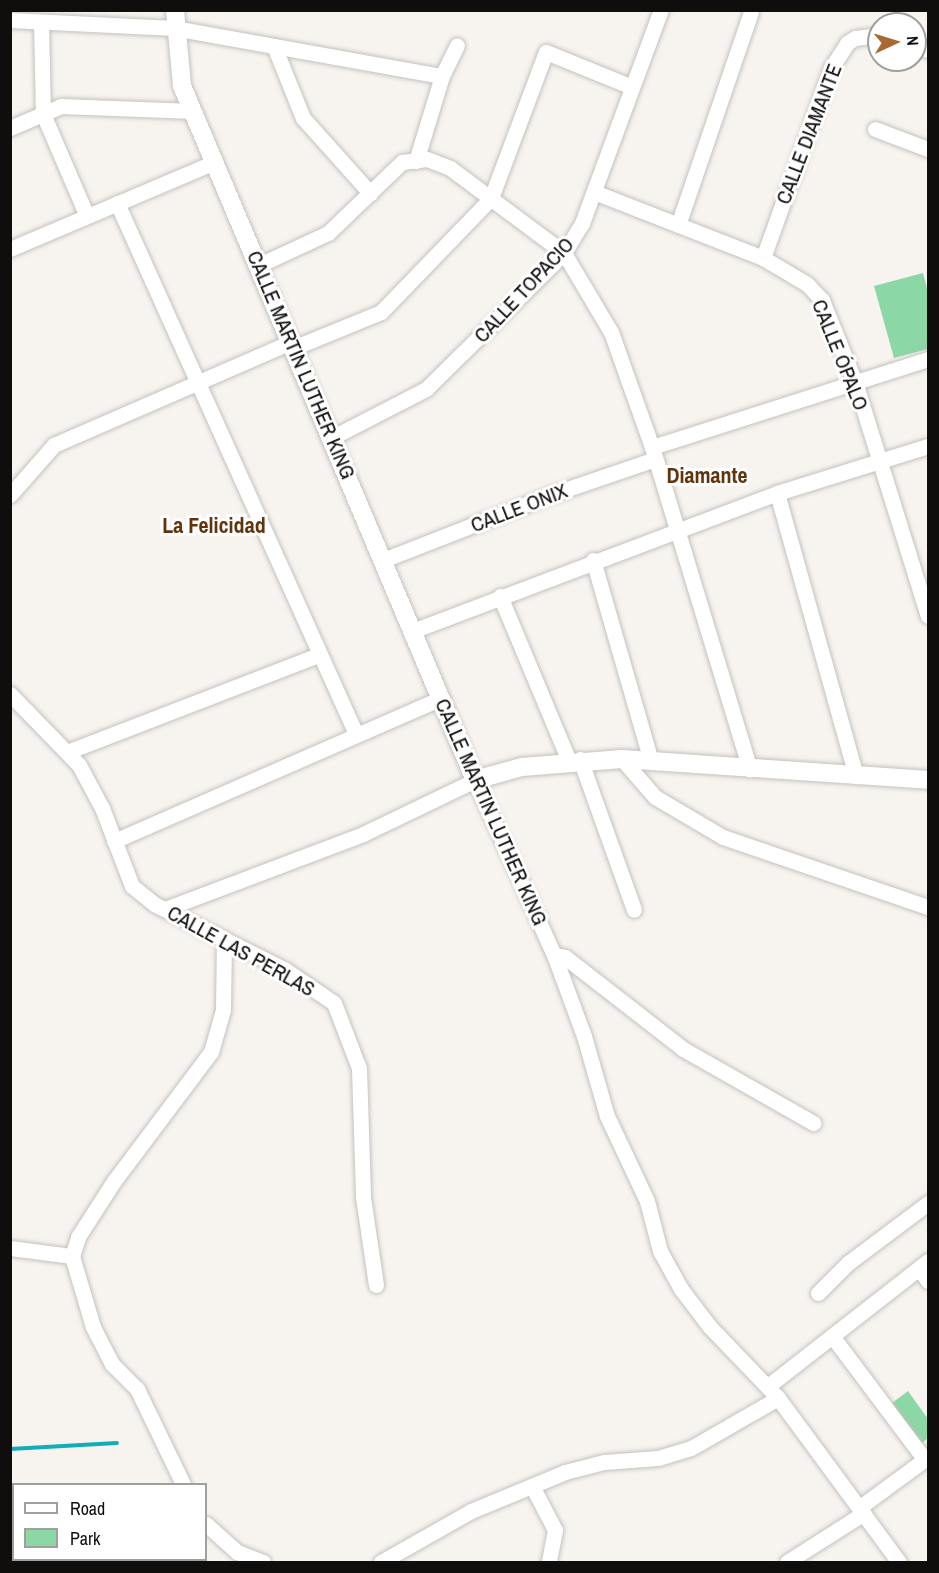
<!DOCTYPE html>
<meta charset="utf-8">
<style>
body{margin:0}
#map{position:relative;width:939px;height:1573px;overflow:hidden;background:#f7f4f0;font-family:"Archivo Narrow",sans-serif}
div>[style]{position:absolute}
.green>*{inset:0;background:#8bd7a5}
.stream>*{height:4px;margin:-2px;padding:0 2px;transform-origin:2px;border-radius:2px;background:#11afb5}
.roads{filter:drop-shadow(0 0 2px #c4c2be) drop-shadow(0 0 2px #c4c2be)}
.minor>*{height:15px;margin:-7.5px;padding:0 7.5px;transform-origin:7.5px;border-radius:7.5px;background:#fff}
.tertiary>*{height:18px;margin:-9px;padding:0 9px;transform-origin:9px;border-radius:9px;background:#fff}
span{translate:-50% -50%;white-space:nowrap;text-align:center;line-height:1.15;-webkit-text-stroke:6px #fff;paint-order:stroke}
.street-label{font-size:21px;color:#0f0e0d}
.neighbourhood-label{font-size:22px;color:#60350d;font-weight:700}
.frame{position:absolute;inset:0;border:12px solid #0f0e0d;pointer-events:none}
.legend{position:absolute;left:12px;top:1483px;width:195px;height:78px;box-sizing:border-box;background:#fff;border:2px solid #9f9f9e;margin:0;padding:8px 10px;list-style:none;font-size:18px;color:#0f0e0d}
.legend li{display:flex;align-items:center;gap:12px;height:30px}
.legend b{width:30px;border:2px solid #9f9f9e}
.north{position:absolute;left:867px;top:12px;width:60px;height:60px;box-sizing:border-box;background:#fff;border:2px solid #9f9f9e;border-radius:50%;rotate:86deg;font-size:16px;font-weight:700;line-height:24px;text-align:center;color:#0f0e0d}
.north::after{content:'';display:block;margin:auto;width:21px;height:27px;background:#aa6933;clip-path:polygon(50% 0,100% 100%,50% 72%,0 100%)}
</style>
<div id="map">
<div class="green">
<div style="clip-path:polygon(923px 273px,928px 292px,928px 349px,894px 358px,874px 286px)"></div>
<div style="clip-path:polygon(908px 1391px,928px 1419px,928px 1438px,917px 1447px,888px 1406px)"></div>
</div>
<div class="stream">
<div style="left:10px;top:1449px;width:107px;rotate:-3.2deg"></div>
</div>
<div class="roads">
<div class="minor">
<div style="left:10px;top:20px;width:164px;rotate:2.8deg"></div>
<div style="left:174px;top:28px;width:272px;rotate:10.2deg"></div>
<div style="left:41px;top:22px;width:92px;rotate:88.8deg"></div>
<div style="left:43px;top:114px;width:111px;rotate:66.7deg"></div>
<div style="left:274px;top:46px;width:78px;rotate:68.1deg"></div>
<div style="left:303px;top:118px;width:101px;rotate:48.2deg"></div>
<div style="left:915px;top:46px;width:14px;rotate:17deg"></div>
<div style="left:10px;top:128px;width:56px;rotate:-23.3deg"></div>
<div style="left:61px;top:106px;width:132px;rotate:2.2deg"></div>
<div style="left:875px;top:129px;width:57px;rotate:20.7deg"></div>
<div style="left:416px;top:161px;width:89px;rotate:-73deg"></div>
<div style="left:442px;top:76px;width:34px;rotate:-64deg"></div>
<div style="left:594px;top:192px;width:181px;rotate:21.3deg"></div>
<div style="left:763px;top:258px;width:51px;rotate:30.6deg"></div>
<div style="left:807px;top:284px;width:22px;rotate:47deg"></div>
<div style="left:822px;top:300px;width:88px;rotate:68.1deg"></div>
<div style="left:855px;top:382px;width:245px;rotate:72.7deg"></div>
<div style="left:117px;top:203px;width:582px;rotate:65.77deg"></div>
<div style="left:678px;top:225px;width:225px;rotate:-71.1deg"></div>
<div style="left:10px;top:249px;width:223px;rotate:-23deg"></div>
<div style="left:763px;top:258px;width:202px;rotate:-70.3deg"></div>
<div style="left:831px;top:68px;width:30px;rotate:-57deg"></div>
<div style="left:847px;top:43px;width:9px;rotate:-32deg"></div>
<div style="left:855px;top:38px;width:24px;rotate:-7deg"></div>
<div style="left:259px;top:265px;width:76px;rotate:-24.9deg"></div>
<div style="left:328px;top:233px;width:103px;rotate:-43.8deg"></div>
<div style="left:402px;top:162px;width:25px;rotate:-7deg"></div>
<div style="left:427px;top:159px;width:25px;rotate:21deg"></div>
<div style="left:450px;top:168px;width:142px;rotate:36.7deg"></div>
<div style="left:564px;top:253px;width:92px;rotate:59.3deg"></div>
<div style="left:611px;top:332px;width:122px;rotate:70.4deg"></div>
<div style="left:652px;top:447px;width:337px;rotate:73.1deg"></div>
<div style="left:293px;top:348px;width:95px;rotate:-22.2deg"></div>
<div style="left:381px;top:312px;width:158px;rotate:-46deg"></div>
<div style="left:491px;top:198px;width:156px;rotate:-69.4deg"></div>
<div style="left:546px;top:52px;width:93px;rotate:22.1deg"></div>
<div style="left:333px;top:437px;width:105px;rotate:-27.3deg"></div>
<div style="left:426px;top:389px;width:194px;rotate:-44.6deg"></div>
<div style="left:564px;top:253px;width:35px;rotate:-59deg"></div>
<div style="left:582px;top:223px;width:227px;rotate:-69.7deg"></div>
<div style="left:652px;top:447px;width:290px;rotate:-17.7deg"></div>
<div style="left:777px;top:493px;width:294px;rotate:74.4deg"></div>
<div style="left:10px;top:495px;width:67px;rotate:-48.7deg"></div>
<div style="left:54px;top:445px;width:258px;rotate:-23.5deg"></div>
<div style="left:383px;top:560px;width:179px;rotate:-21.3deg"></div>
<div style="left:550px;top:495px;width:111px;rotate:-18.9deg"></div>
<div style="left:593px;top:560px;width:209px;rotate:73.9deg"></div>
<div style="left:500px;top:596px;width:179px;rotate:67.3deg"></div>
<div style="left:412px;top:631px;width:390px;rotate:-20.7deg"></div>
<div style="left:777px;top:493px;width:158px;rotate:-17.3deg"></div>
<div style="left:10px;top:694px;width:99px;rotate:45.8deg"></div>
<div style="left:79px;top:765px;width:49px;rotate:61.9deg"></div>
<div style="left:102px;top:808px;width:84px;rotate:69deg"></div>
<div style="left:132px;top:886px;width:28px;rotate:39deg"></div>
<div style="left:154px;top:904px;width:145px;rotate:26.6deg"></div>
<div style="left:284px;top:969px;width:60px;rotate:34.2deg"></div>
<div style="left:334px;top:1003px;width:70px;rotate:69deg"></div>
<div style="left:359px;top:1068px;width:129px;rotate:88.2deg"></div>
<div style="left:363px;top:1197px;width:89px;rotate:81.6deg"></div>
<div style="left:67px;top:752px;width:270px;rotate:-21.1deg"></div>
<div style="left:580px;top:759px;width:160px;rotate:70.3deg"></div>
<div style="left:622px;top:759px;width:50px;rotate:49deg"></div>
<div style="left:655px;top:797px;width:79px;rotate:30.5deg"></div>
<div style="left:723px;top:837px;width:217px;rotate:18.9deg"></div>
<div style="left:114px;top:841px;width:357px;rotate:-23.6deg"></div>
<div style="left:165px;top:909px;width:212px;rotate:-20.7deg"></div>
<div style="left:363px;top:834px;width:124px;rotate:-25.7deg"></div>
<div style="left:475px;top:780px;width:192px;rotate:65.7deg"></div>
<div style="left:554px;top:955px;width:86px;rotate:69.7deg"></div>
<div style="left:584px;top:1036px;width:83px;rotate:74deg"></div>
<div style="left:607px;top:1116px;width:94px;rotate:64.8deg"></div>
<div style="left:647px;top:1201px;width:52px;rotate:75.4deg"></div>
<div style="left:660px;top:1251px;width:43px;rotate:61.1deg"></div>
<div style="left:681px;top:1289px;width:48px;rotate:52.7deg"></div>
<div style="left:710px;top:1327px;width:98px;rotate:46.2deg"></div>
<div style="left:778px;top:1398px;width:204px;rotate:53.6deg"></div>
<div style="left:554px;top:955px;width:11px;rotate:10deg"></div>
<div style="left:565px;top:957px;width:150px;rotate:37.9deg"></div>
<div style="left:683px;top:1049px;width:150px;rotate:29.6deg"></div>
<div style="left:10px;top:1248px;width:63px;rotate:7.4deg"></div>
<div style="left:919px;top:1269px;width:15px;rotate:53deg"></div>
<div style="left:818px;top:1293px;width:42px;rotate:-45deg"></div>
<div style="left:848px;top:1263px;width:100px;rotate:-36.9deg"></div>
<div style="left:832px;top:1336px;width:155px;rotate:53.1deg"></div>
<div style="left:768px;top:1386px;width:203px;rotate:-38deg"></div>
<div style="left:183px;top:1484px;width:106px;rotate:-115.8deg"></div>
<div style="left:137px;top:1389px;width:35px;rotate:-135deg"></div>
<div style="left:112px;top:1364px;width:42px;rotate:-117.2deg"></div>
<div style="left:93px;top:1327px;width:74px;rotate:-106.5deg"></div>
<div style="left:72px;top:1256px;width:20px;rotate:-72deg"></div>
<div style="left:78px;top:1237px;width:67px;rotate:-57.3deg"></div>
<div style="left:114px;top:1181px;width:161px;rotate:-53.1deg"></div>
<div style="left:211px;top:1052px;width:44px;rotate:-74.1deg"></div>
<div style="left:223px;top:1010px;width:71px;rotate:-89.2deg"></div>
<div style="left:532px;top:1486px;width:50px;rotate:62.4deg"></div>
<div style="left:555px;top:1530px;width:33px;rotate:101deg"></div>
<div style="left:860px;top:1507px;width:84px;rotate:-36.3deg"></div>
<div style="left:206px;top:1524px;width:42px;rotate:42.1deg"></div>
<div style="left:237px;top:1552px;width:28px;rotate:21deg"></div>
<div style="left:172px;top:1560px;width:2px;rotate:63deg"></div>
<div style="left:132px;top:1562px;width:12px;rotate:-9deg"></div>
<div style="left:381px;top:1562px;width:103px;rotate:-29.5deg"></div>
<div style="left:471px;top:1511px;width:102px;rotate:-22.5deg"></div>
<div style="left:565px;top:1472px;width:40px;rotate:-14.4deg"></div>
<div style="left:604px;top:1462px;width:54px;rotate:-4.2deg"></div>
<div style="left:658px;top:1458px;width:34px;rotate:-17deg"></div>
<div style="left:691px;top:1448px;width:100px;rotate:-29.9deg"></div>
<div style="left:787px;top:1562px;width:91px;rotate:-32.5deg"></div>
</div>
<div class="tertiary">
<div style="left:175px;top:10px;width:76px;rotate:84.7deg"></div>
<div style="left:182px;top:86px;width:753px;rotate:67.11deg"></div>
<div style="left:475px;top:780px;width:49px;rotate:-15.5deg"></div>
<div style="left:522px;top:767px;width:100px;rotate:-4.6deg"></div>
<div style="left:622px;top:759px;width:307px;rotate:3.9deg"></div>
</div>
</div>
<div class="street-label">
<span style="left:809px;top:134px;rotate:-69deg">CALLE DIAMANTE</span>
<span style="left:524px;top:290px;rotate:-47deg">CALLE TOPACIO</span>
<span style="left:840px;top:355px;rotate:68deg">CALLE ÓPALO</span>
<span style="left:301px;top:365px;rotate:67deg">CALLE MARTIN LUTHER KING</span>
<span style="left:519px;top:508px;rotate:-21deg">CALLE ONIX</span>
<span style="left:491px;top:812px;rotate:66deg">CALLE MARTIN LUTHER KING</span>
<span style="left:241px;top:951px;rotate:29deg">CALLE LAS PERLAS</span>
</div>
<div class="neighbourhood-label">
<span style="left:707px;top:476px">Diamante</span>
<span style="left:214px;top:526px">La Felicidad</span>
</div>
<div class="frame"></div>
<ul class="legend">
<li><b style="height:8px;background:#fff"></b>Road</li>
<li><b style="height:16px;background:#8bd7a5"></b>Park</li>
</ul>
<div class="north">N</div>
</div>
